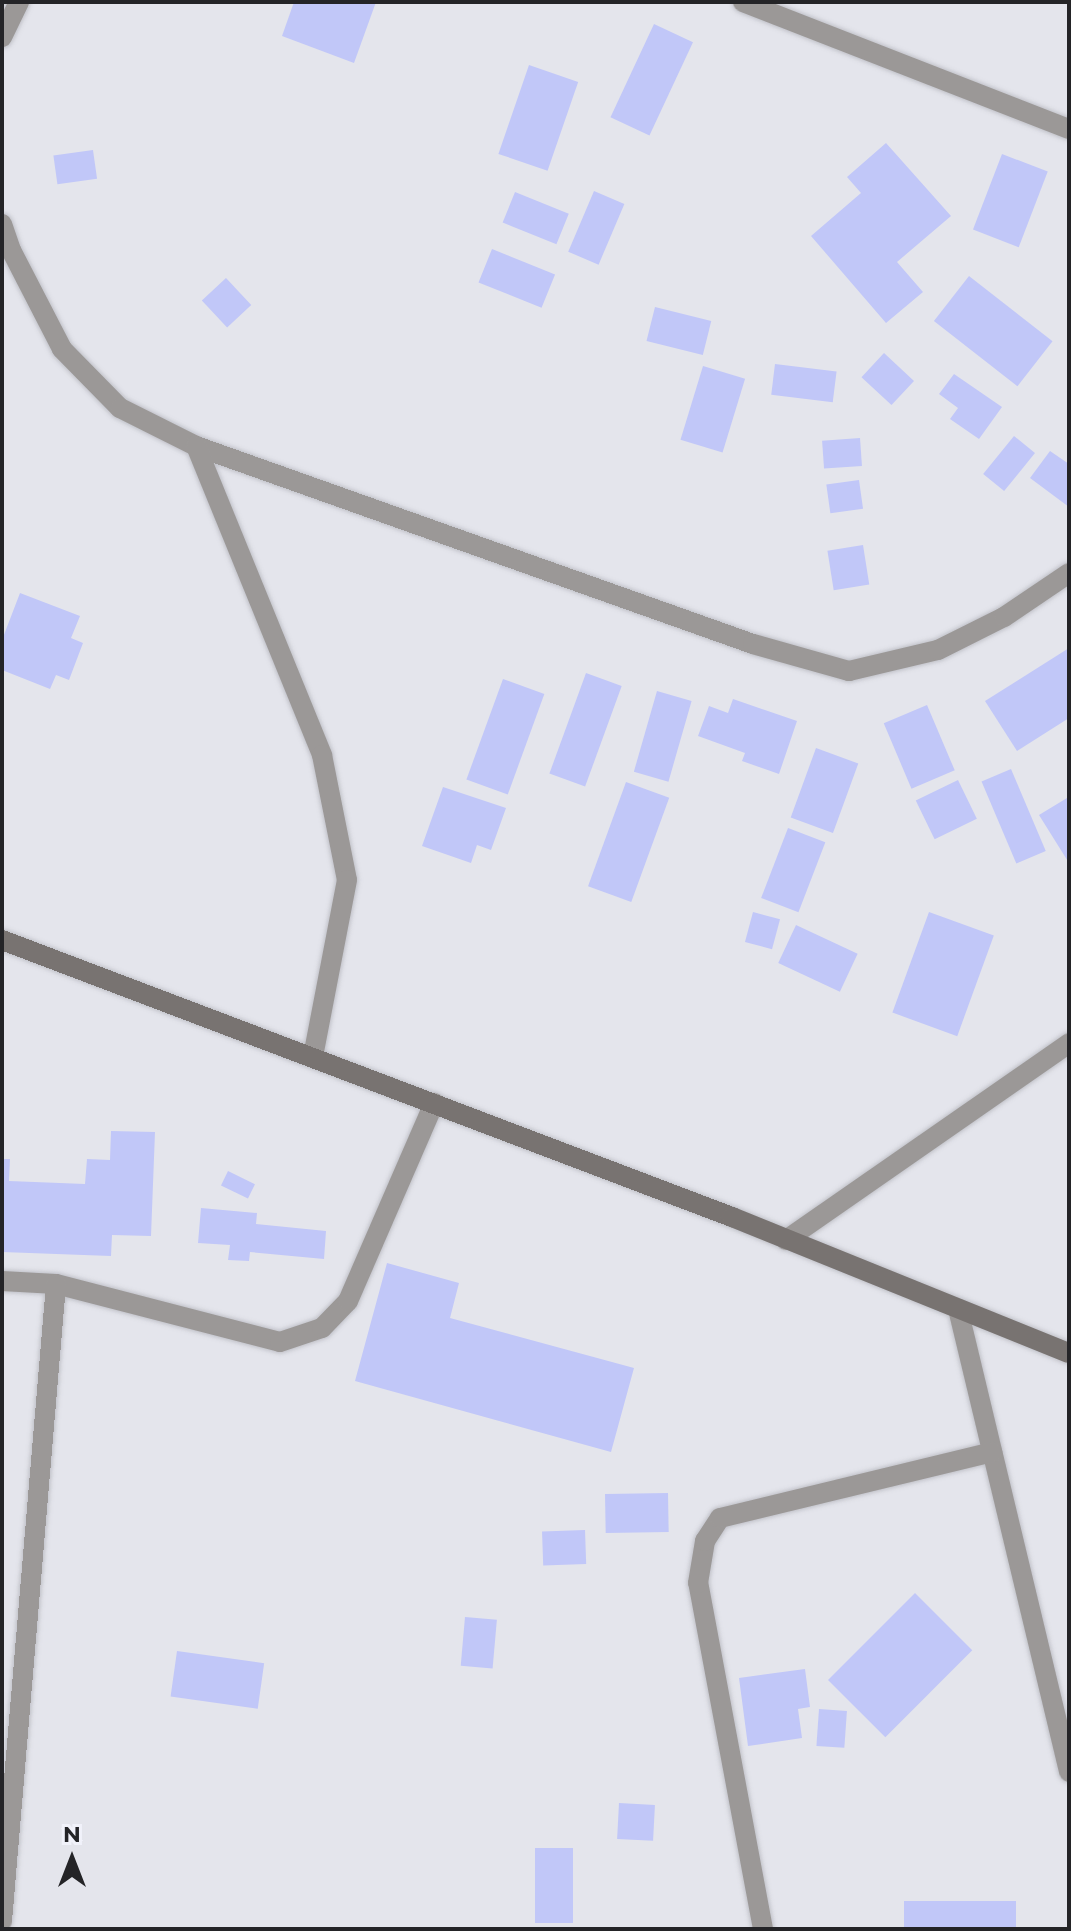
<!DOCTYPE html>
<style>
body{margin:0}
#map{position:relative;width:1071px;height:1931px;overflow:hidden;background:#e4e5ec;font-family:Montserrat,sans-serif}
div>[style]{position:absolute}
.building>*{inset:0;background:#c1c7f8;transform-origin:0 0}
.roads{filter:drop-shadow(0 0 2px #c1c2c9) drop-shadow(0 0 2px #c1c2c9)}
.street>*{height:20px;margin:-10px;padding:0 10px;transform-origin:10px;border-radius:10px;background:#9b9897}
.secondary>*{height:20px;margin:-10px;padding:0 10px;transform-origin:10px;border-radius:10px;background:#787371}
span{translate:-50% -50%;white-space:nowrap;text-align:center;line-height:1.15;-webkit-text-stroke:8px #f1f2fa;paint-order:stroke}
.frame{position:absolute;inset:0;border:4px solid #242427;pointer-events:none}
.north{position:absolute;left:32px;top:1819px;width:80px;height:80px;-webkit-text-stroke:6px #f1f2fa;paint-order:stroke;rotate:0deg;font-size:22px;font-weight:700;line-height:32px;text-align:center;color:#242427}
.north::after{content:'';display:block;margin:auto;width:28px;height:36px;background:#242427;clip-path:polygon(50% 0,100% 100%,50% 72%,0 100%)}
</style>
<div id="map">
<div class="building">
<div style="clip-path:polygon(294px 2px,376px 2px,354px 63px,282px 36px)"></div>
<div style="left:654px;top:24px;width:43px;height:103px;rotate:25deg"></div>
<div style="left:529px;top:65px;width:52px;height:94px;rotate:19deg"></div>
<div style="clip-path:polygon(886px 143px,951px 216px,897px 262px,923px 292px,886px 323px,811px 236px,861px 193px,847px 177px)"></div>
<div style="left:93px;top:150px;width:29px;height:40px;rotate:82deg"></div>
<div style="left:1002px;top:154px;width:49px;height:81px;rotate:21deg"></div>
<div style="left:594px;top:191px;width:33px;height:66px;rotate:23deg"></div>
<div style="left:515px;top:192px;width:58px;height:33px;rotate:22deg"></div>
<div style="left:492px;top:249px;width:68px;height:36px;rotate:22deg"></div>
<div style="left:969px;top:276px;width:106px;height:57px;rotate:38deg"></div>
<div style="left:226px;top:278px;width:37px;height:33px;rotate:47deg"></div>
<div style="left:655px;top:307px;width:58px;height:35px;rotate:14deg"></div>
<div style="left:884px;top:353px;width:41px;height:33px;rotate:43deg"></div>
<div style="left:775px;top:364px;width:62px;height:31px;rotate:7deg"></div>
<div style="left:703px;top:366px;width:44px;height:77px;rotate:17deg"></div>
<div style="clip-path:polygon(954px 374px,1002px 407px,979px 439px,950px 419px,958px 408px,939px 394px)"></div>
<div style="left:1014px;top:436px;width:27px;height:49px;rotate:39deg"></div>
<div style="left:860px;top:438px;width:28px;height:38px;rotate:86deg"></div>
<div style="clip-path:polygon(1050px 451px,1069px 464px,1069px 507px,1030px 478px)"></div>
<div style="left:859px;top:480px;width:29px;height:33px;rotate:82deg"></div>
<div style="left:863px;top:545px;width:40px;height:36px;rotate:81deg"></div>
<div style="clip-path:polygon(20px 593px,80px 616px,71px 638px,83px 643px,69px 680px,56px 675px,50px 689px,2px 670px,2px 640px)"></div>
<div style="clip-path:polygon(1069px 648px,1069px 718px,1017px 751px,985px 701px)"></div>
<div style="left:586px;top:673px;width:38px;height:107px;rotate:20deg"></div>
<div style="left:503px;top:679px;width:44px;height:107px;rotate:20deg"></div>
<div style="left:657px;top:691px;width:36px;height:84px;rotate:16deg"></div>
<div style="clip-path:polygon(733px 699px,797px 721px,779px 774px,742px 761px,745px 753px,698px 736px,709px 706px,728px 713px)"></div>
<div style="left:927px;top:705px;width:71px;height:47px;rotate:67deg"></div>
<div style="left:816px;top:748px;width:45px;height:74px;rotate:20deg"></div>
<div style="left:1011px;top:769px;width:89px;height:32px;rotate:67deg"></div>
<div style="left:958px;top:780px;width:43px;height:47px;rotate:64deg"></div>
<div style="left:626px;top:782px;width:46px;height:111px;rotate:20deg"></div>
<div style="clip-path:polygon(443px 787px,506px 808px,491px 850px,477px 845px,471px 863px,422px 846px)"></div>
<div style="clip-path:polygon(1067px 798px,1069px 801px,1069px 863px,1039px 815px)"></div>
<div style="left:788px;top:828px;width:40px;height:75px;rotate:21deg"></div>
<div style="left:753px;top:912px;width:28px;height:31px;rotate:15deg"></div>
<div style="left:929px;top:912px;width:69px;height:107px;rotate:20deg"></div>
<div style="left:796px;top:925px;width:68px;height:42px;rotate:25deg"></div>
<div style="clip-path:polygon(111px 1131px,155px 1132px,151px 1236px,112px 1235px,111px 1256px,2px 1252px,2px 1159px,10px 1159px,9px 1181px,85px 1184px,87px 1159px,110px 1160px)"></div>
<div style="left:228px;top:1171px;width:30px;height:16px;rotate:26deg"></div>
<div style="clip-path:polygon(201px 1208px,257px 1213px,256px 1224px,326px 1231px,324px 1259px,250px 1252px,249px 1261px,228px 1260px,230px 1245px,198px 1243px)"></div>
<div style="clip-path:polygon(387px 1263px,459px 1283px,450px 1318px,634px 1368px,611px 1452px,355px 1381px)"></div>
<div style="left:668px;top:1493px;width:39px;height:63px;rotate:89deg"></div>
<div style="left:585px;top:1530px;width:34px;height:43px;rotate:88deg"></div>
<div style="left:915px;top:1593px;width:81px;height:123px;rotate:45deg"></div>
<div style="left:465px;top:1617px;width:32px;height:49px;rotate:5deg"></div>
<div style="left:177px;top:1651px;width:88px;height:46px;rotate:8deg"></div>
<div style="clip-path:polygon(805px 1669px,810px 1707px,798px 1709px,802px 1738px,748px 1746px,739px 1678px)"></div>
<div style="left:819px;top:1709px;width:28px;height:37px;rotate:4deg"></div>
<div style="left:619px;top:1803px;width:36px;height:36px;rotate:3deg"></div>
<div style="left:535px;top:1848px;width:38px;height:75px"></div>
<div style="left:1016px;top:1901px;width:28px;height:112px;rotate:90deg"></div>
</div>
<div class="roads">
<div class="street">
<div style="left:743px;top:2px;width:350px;rotate:21.3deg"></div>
<div style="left:2px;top:37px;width:39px;rotate:-64deg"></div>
<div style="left:2px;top:224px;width:28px;rotate:71deg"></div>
<div style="left:11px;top:250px;width:111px;rotate:62.7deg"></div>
<div style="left:62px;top:349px;width:83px;rotate:45.5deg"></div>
<div style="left:120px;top:408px;width:85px;rotate:26.6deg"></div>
<div style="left:196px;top:446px;width:591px;rotate:19.57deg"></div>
<div style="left:753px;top:644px;width:100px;rotate:15.7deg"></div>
<div style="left:849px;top:671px;width:91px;rotate:-13.3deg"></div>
<div style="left:938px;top:650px;width:74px;rotate:-26.6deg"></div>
<div style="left:1004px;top:617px;width:78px;rotate:-34.1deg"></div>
<div style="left:196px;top:446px;width:334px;rotate:67.8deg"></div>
<div style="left:322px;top:755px;width:127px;rotate:78.7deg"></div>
<div style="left:347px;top:880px;width:179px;rotate:100.9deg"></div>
<div style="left:786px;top:1240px;width:345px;rotate:-34.8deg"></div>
<div style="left:2px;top:1281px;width:54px;rotate:3.2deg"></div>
<div style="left:56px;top:1284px;width:231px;rotate:14.5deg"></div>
<div style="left:280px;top:1342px;width:44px;rotate:-18.4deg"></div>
<div style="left:322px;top:1328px;width:37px;rotate:-46deg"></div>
<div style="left:348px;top:1301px;width:216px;rotate:-66.5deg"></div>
<div style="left:958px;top:1309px;width:476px;rotate:76.5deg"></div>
<div style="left:2px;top:1921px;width:639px;rotate:-85.15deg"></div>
<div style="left:763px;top:1929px;width:352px;rotate:-100.6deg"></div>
<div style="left:698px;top:1583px;width:43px;rotate:-80.5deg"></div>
<div style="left:705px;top:1541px;width:27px;rotate:-57deg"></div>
<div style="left:720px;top:1518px;width:280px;rotate:-13.6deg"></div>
</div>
<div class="secondary">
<div style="left:2px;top:940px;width:781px;rotate:20.78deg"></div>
<div style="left:732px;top:1217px;width:363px;rotate:22deg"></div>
</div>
</div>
<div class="frame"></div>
<div class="north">N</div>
</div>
